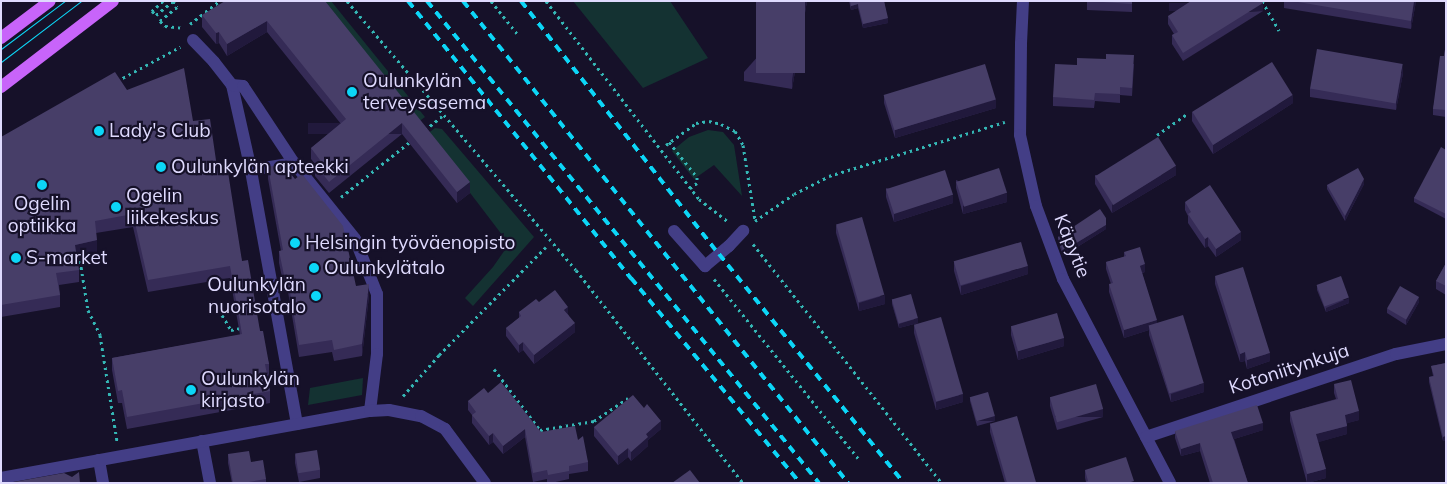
<!DOCTYPE html>
<meta charset="utf-8">
<style>
body{margin:0}
#map{position:relative;width:1447px;height:484px;overflow:hidden;background:#161129;font-family:Mulish,sans-serif}
div>[style]{position:absolute}
.green>*{inset:0;background:#143232}
.path>*{height:3px;margin-top:-1.5px;transform-origin:0;background:repeating-linear-gradient(90deg,#34b7b5 0 2.5px,transparent 0 6.5px)}
.minor>*{height:12px;margin:-6px;padding:0 6px;transform-origin:6px;border-radius:6px;background:#433e86}
.major>*{height:12px;margin:-6px;padding:0 6px;transform-origin:6px;border-radius:6px;background:#c864fa}
.tram>*{height:1px;margin:-0.5px;padding:0 0.5px;transform-origin:0.5px;border-radius:0.5px;background:#0cd6f7}
.rail>*{height:4px;margin-top:-2px;transform-origin:0;background:repeating-linear-gradient(90deg,#0cd6f7 0 8px,transparent 0 14px)}
.wall>*{inset:0;background:#352b56}
.shaded-wall>*{inset:0;background:#21193c;transform-origin:0 0}
.building>*{inset:0;background:#473e68;transform-origin:0 0}
.dots>*{width:14px;height:14px;translate:-50% -50%;box-sizing:border-box;border:2px solid #161129;border-radius:50%}
span{translate:-50% -50%;white-space:nowrap;text-align:center;line-height:1.15;-webkit-text-stroke:4.5px #161129;paint-order:stroke}
.poi-label{font-size:19px;color:#dfdafe}
.left{translate:0 -50%;text-align:left}
.right{translate:-100% -50%;text-align:right}
.street-label{font-size:19px;color:#dfdafe}
.frame{position:absolute;inset:0;border:2px solid #dfdafe;pointer-events:none}
</style>
<div id="map">
<div class="green">
<div style="clip-path:polygon(316px 1px,331px 1px,425px 117px,414px 125px)"></div>
<div style="clip-path:polygon(573px 1px,670px 1px,708px 58px,643px 88px)"></div>
<div style="clip-path:polygon(435px 128px,442px 129px,534px 237px,473px 306px,465px 298px,493px 267px,509px 244px,426px 135px)"></div>
<div style="clip-path:polygon(708px 130px,723px 132px,734px 145px,742px 196px,714px 165px,694px 179px,672px 151px,689px 137px)"></div>
<div style="clip-path:polygon(363px 378px,362px 395px,308px 405px,310px 388px)"></div>
</div>
<div class="path">
<div style="left:163px;top:1px;width:15px;rotate:138deg"></div>
<div style="left:152px;top:11px;width:6px;rotate:45deg"></div>
<div style="left:156px;top:15px;width:22px;rotate:-39deg"></div>
<div style="left:173px;top:1px;width:7px;rotate:56deg"></div>
<div style="left:177px;top:7px;width:22px;rotate:141deg"></div>
<div style="left:160px;top:21px;width:7px;rotate:45deg"></div>
<div style="left:165px;top:26px;width:18px;rotate:6deg"></div>
<div style="left:347px;top:1px;width:353px;rotate:49.6deg"></div>
<div style="left:576px;top:270px;width:271px;rotate:51.9deg"></div>
<div style="left:491px;top:1px;width:45px;rotate:51.3deg"></div>
<div style="left:546px;top:1px;width:250px;rotate:52.3deg"></div>
<div style="left:699px;top:199px;width:37px;rotate:38deg"></div>
<div style="left:1262px;top:1px;width:34px;rotate:60deg"></div>
<div style="left:190px;top:24px;width:37px;rotate:-38deg"></div>
<div style="left:117px;top:81px;width:72px;rotate:-28.4deg"></div>
<div style="left:425px;top:130px;width:22px;rotate:-39deg"></div>
<div style="left:1157px;top:135px;width:37px;rotate:-35deg"></div>
<div style="left:669px;top:142px;width:45px;rotate:51.3deg"></div>
<div style="left:697px;top:177px;width:6px;rotate:90deg"></div>
<div style="left:697px;top:183px;width:9px;rotate:144deg"></div>
<div style="left:666px;top:145px;width:37px;rotate:-36deg"></div>
<div style="left:696px;top:123px;width:13px;rotate:-9deg"></div>
<div style="left:709px;top:121px;width:12px;rotate:14deg"></div>
<div style="left:721px;top:124px;width:16px;rotate:27deg"></div>
<div style="left:735px;top:131px;width:16px;rotate:60deg"></div>
<div style="left:743px;top:145px;width:76px;rotate:80.9deg"></div>
<div style="left:214px;top:172px;width:21px;rotate:-3deg"></div>
<div style="left:341px;top:197px;width:90px;rotate:-38.7deg"></div>
<div style="left:755px;top:221px;width:47px;rotate:-34.7deg"></div>
<div style="left:794px;top:194px;width:39px;rotate:-27deg"></div>
<div style="left:829px;top:176px;width:184px;rotate:-17.1deg"></div>
<div style="left:753px;top:244px;width:305px;rotate:51.7deg"></div>
<div style="left:79px;top:254px;width:57px;rotate:80.9deg"></div>
<div style="left:88px;top:310px;width:28px;rotate:64deg"></div>
<div style="left:100px;top:335px;width:107px;rotate:80.9deg"></div>
<div style="left:714px;top:279px;width:230px;rotate:51.2deg"></div>
<div style="left:222px;top:315px;width:17px;rotate:59deg"></div>
<div style="left:231px;top:330px;width:10px;rotate:-11deg"></div>
<div style="left:494px;top:369px;width:76px;rotate:53deg"></div>
<div style="left:540px;top:430px;width:55px;rotate:-9.5deg"></div>
<div style="left:594px;top:421px;width:41px;rotate:-34.1deg"></div>
<div style="left:403px;top:396px;width:55px;rotate:-48.7deg"></div>
<div style="left:439px;top:355px;width:152px;rotate:-45.3deg"></div>
</div>
<div class="minor">
<div style="left:1023px;top:1px;width:43px;rotate:92.7deg"></div>
<div style="left:1021px;top:44px;width:91px;rotate:90.6deg"></div>
<div style="left:1020px;top:135px;width:73px;rotate:77.3deg"></div>
<div style="left:1036px;top:206px;width:78px;rotate:69.7deg"></div>
<div style="left:1063px;top:279px;width:230px;rotate:62.3deg"></div>
<div style="left:193px;top:40px;width:30px;rotate:46deg"></div>
<div style="left:214px;top:62px;width:29px;rotate:52deg"></div>
<div style="left:232px;top:85px;width:87px;rotate:77.4deg"></div>
<div style="left:232px;top:85px;width:11px;rotate:5deg"></div>
<div style="left:243px;top:86px;width:92px;rotate:56.5deg"></div>
<div style="left:674px;top:231px;width:47px;rotate:48.5deg"></div>
<div style="left:705px;top:266px;width:31px;rotate:-40deg"></div>
<div style="left:729px;top:246px;width:21px;rotate:-47deg"></div>
<div style="left:297px;top:424px;width:258px;rotate:-100.3deg"></div>
<div style="left:251px;top:170px;width:44px;rotate:-9.2deg"></div>
<div style="left:294px;top:163px;width:97px;rotate:51.2deg"></div>
<div style="left:355px;top:239px;width:59px;rotate:68.2deg"></div>
<div style="left:377px;top:294px;width:60px;rotate:90deg"></div>
<div style="left:377px;top:354px;width:57px;rotate:97deg"></div>
<div style="left:1146px;top:437px;width:263px;rotate:-18.4deg"></div>
<div style="left:1396px;top:354px;width:51px;rotate:-11.3deg"></div>
<div style="left:202px;top:441px;width:43px;rotate:79.2deg"></div>
<div style="left:99px;top:460px;width:23px;rotate:80deg"></div>
<div style="left:1px;top:478px;width:375px;rotate:-10.3deg"></div>
<div style="left:370px;top:411px;width:19px;rotate:-3deg"></div>
<div style="left:389px;top:410px;width:33px;rotate:11deg"></div>
<div style="left:421px;top:416px;width:27px;rotate:28deg"></div>
<div style="left:445px;top:429px;width:67px;rotate:53.5deg"></div>
</div>
<div class="major">
<div style="left:1px;top:38px;width:61px;rotate:-37.1deg"></div>
<div style="left:1px;top:87px;width:141px;rotate:-37.5deg"></div>
</div>
<div class="tram">
<div style="left:1px;top:49px;width:80px;rotate:-36.9deg"></div>
<div style="left:1px;top:62px;width:101px;rotate:-37.3deg"></div>
</div>
<div class="rail">
<div style="left:408px;top:1px;width:356px;rotate:51.2deg"></div>
<div style="left:631px;top:278px;width:266px;rotate:50.5deg"></div>
<div style="left:427px;top:1px;width:621px;rotate:50.88deg"></div>
<div style="left:463px;top:1px;width:617px;rotate:51.38deg"></div>
<div style="left:521px;top:1px;width:321px;rotate:52deg"></div>
<div style="left:719px;top:254px;width:294px;rotate:51.1deg"></div>
</div>
<div class="wall">
<div style="clip-path:polygon(325px 1px,470px 193px,457px 203px,402px 134px,329px 193px,315px 176px,315px 164px,311px 159px,311px 148px,341px 124px,267px 32px,227px 56px,219px 43px,216px 44px,202px 27px,202px 15px)"></div>
<div style="clip-path:polygon(807px 1px,792px 89px,744px 81px,744px 72px)"></div>
<div style="clip-path:polygon(849px 1px,884px 1px,888px 23px,863px 28px,858px 8px,851px 10px)"></div>
<div style="clip-path:polygon(1087px 1px,1132px 1px,1132px 12px,1087px 10px)"></div>
<div style="clip-path:polygon(1284px 1px,1416px 1px,1411px 29px,1284px 8px)"></div>
<div style="clip-path:polygon(1263px 11px,1183px 61px,1172px 44px,1172px 35px,1174px 34px,1168px 24px,1168px 16px)"></div>
<div style="clip-path:polygon(1446px 43px,1446px 117px,1433px 115px,1433px 109px,1444px 56px)"></div>
<div style="clip-path:polygon(1134px 64px,1132px 96px,1120px 95px,1120px 103px,1095px 101px,1094px 108px,1053px 106px,1053px 97px,1077px 65px)"></div>
<div style="clip-path:polygon(1403px 73px,1396px 110px,1310px 97px,1310px 88px)"></div>
<div style="clip-path:polygon(127px 90px,193px 121px,218px 174px,242px 261px,260px 331px,269px 364px,269px 376px,267px 376px,270px 391px,270px 403px,127px 429px,122px 403px,118px 403px,112px 370px,112px 358px,240px 335px,230px 278px,148px 292px,133px 227px,96px 233px,97px 252px,77px 257px,79px 270px,79px 282px,59px 285px,60px 295px,60px 307px,1px 317px,1px 137px)"></div>
<div style="clip-path:polygon(884px 95px,996px 108px,895px 138px,884px 103px)"></div>
<div style="clip-path:polygon(1293px 103px,1213px 154px,1192px 121px,1192px 112px)"></div>
<div style="clip-path:polygon(1446px 150px,1446px 219px,1414px 202px,1414px 198px)"></div>
<div style="clip-path:polygon(268px 167px,356px 286px,369px 296px,362px 356px,334px 361px,332px 352px,299px 357px,287px 286px,284px 287px,279px 263px,279px 251px,281px 251px,268px 179px)"></div>
<div style="clip-path:polygon(1095px 175px,1176px 175px,1112px 213px,1095px 184px)"></div>
<div style="clip-path:polygon(956px 180px,1007px 202px,963px 214px,956px 188px)"></div>
<div style="clip-path:polygon(1364px 184px,1345px 221px,1327px 189px,1327px 185px)"></div>
<div style="clip-path:polygon(886px 188px,953px 203px,894px 222px,886px 197px)"></div>
<div style="clip-path:polygon(1185px 202px,1241px 240px,1216px 257px,1208px 246px,1205px 248px,1188px 223px,1188px 216px,1185px 210px)"></div>
<div style="clip-path:polygon(836px 225px,885px 304px,859px 311px,836px 233px)"></div>
<div style="clip-path:polygon(1106px 229px,1063px 256px,1058px 241px,1058px 237px)"></div>
<div style="clip-path:polygon(1124px 252px,1145px 272px,1142px 273px,1157px 324px,1204px 392px,1171px 402px,1149px 335px,1149px 330px,1124px 338px,1109px 292px,1109px 284px,1111px 284px,1106px 269px,1106px 262px,1124px 257px)"></div>
<div style="clip-path:polygon(954px 262px,1028px 274px,961px 295px,954px 271px)"></div>
<div style="clip-path:polygon(1446px 263px,1446px 295px,1436px 289px,1436px 281px)"></div>
<div style="clip-path:polygon(1215px 276px,1270px 361px,1247px 369px,1245px 361px,1240px 362px,1215px 284px)"></div>
<div style="clip-path:polygon(1317px 285px,1349px 303px,1326px 312px,1317px 290px)"></div>
<div style="clip-path:polygon(892px 299px,918px 323px,899px 328px,892px 304px)"></div>
<div style="clip-path:polygon(539px 302px,568px 314px,575px 332px,534px 364px,523px 350px,519px 353px,506px 336px,506px 328px,519px 318px,519px 312px)"></div>
<div style="clip-path:polygon(1419px 302px,1406px 325px,1387px 313px,1387px 309px)"></div>
<div style="clip-path:polygon(914px 324px,963px 402px,936px 410px,914px 333px)"></div>
<div style="clip-path:polygon(1011px 327px,1064px 346px,1018px 360px,1011px 335px)"></div>
<div style="clip-path:polygon(1446px 363px,1443px 441px,1429px 382px,1429px 377px,1433px 376px,1431px 366px)"></div>
<div style="clip-path:polygon(1334px 384px,1359px 420px,1347px 423px,1347px 434px,1318px 442px,1326px 478px,1307px 483px,1290px 421px,1290px 412px,1336px 399px,1334px 393px)"></div>
<div style="clip-path:polygon(488px 393px,541px 432px,578px 440px,588px 462px,588px 471px,569px 474px,569px 479px,551px 483px,547px 483px,547px 479px,533px 482px,525px 437px,503px 454px,493px 442px,489px 445px,472px 423px,472px 415px,468px 410px,468px 401px)"></div>
<div style="clip-path:polygon(970px 397px,995px 421px,977px 426px,970px 401px)"></div>
<div style="clip-path:polygon(1050px 397px,1103px 417px,1057px 430px,1050px 406px)"></div>
<div style="clip-path:polygon(990px 423px,1036px 483px,1005px 483px,990px 432px)"></div>
<div style="clip-path:polygon(594px 427px,661px 429px,648px 440px,648px 446px,631px 461px,628px 457px,618px 465px,594px 436px)"></div>
<div style="clip-path:polygon(1263px 430px,1234px 439px,1248px 483px,1210px 483px,1200px 451px,1181px 456px,1175px 438px,1175px 431px)"></div>
<div style="clip-path:polygon(228px 454px,251px 462px,266px 479px,266px 483px,232px 483px,228px 463px)"></div>
<div style="clip-path:polygon(295px 454px,320px 470px,320px 478px,299px 482px,295px 463px)"></div>
<div style="clip-path:polygon(1085px 470px,1134px 483px,1086px 482px,1085px 478px)"></div>
</div>
<div class="shaded-wall">
<div style="clip-path:polygon(805px 1px,807px 1px,792px 89px,792px 80px)"></div>
<div style="clip-path:polygon(1414px 1px,1416px 1px,1411px 29px,1411px 21px)"></div>
<div style="left:1263px;top:3px;width:8px;height:94px;rotate:90deg"></div>
<div style="clip-path:polygon(858px 4px,858px 8px,851px 10px,851px 6px)"></div>
<div style="clip-path:polygon(888px 18px,888px 23px,863px 28px,863px 24px)"></div>
<div style="clip-path:polygon(267px 21px,267px 32px,227px 56px,227px 44px)"></div>
<div style="clip-path:polygon(219px 32px,219px 43px,216px 44px,216px 33px)"></div>
<div style="clip-path:polygon(1403px 64px,1403px 73px,1396px 110px,1396px 102px)"></div>
<div style="clip-path:polygon(1293px 95px,1293px 103px,1213px 154px,1213px 145px)"></div>
<div style="clip-path:polygon(996px 99px,996px 108px,895px 138px,895px 130px)"></div>
<div style="left:402px;top:123px;width:11px;height:94px;rotate:90deg"></div>
<div style="clip-path:polygon(1176px 166px,1176px 175px,1112px 213px,1112px 205px)"></div>
<div style="clip-path:polygon(1364px 179px,1364px 184px,1345px 221px,1345px 216px)"></div>
<div style="clip-path:polygon(470px 182px,470px 193px,457px 203px,457px 192px)"></div>
<div style="clip-path:polygon(1007px 193px,1007px 202px,963px 214px,963px 206px)"></div>
<div style="clip-path:polygon(953px 195px,953px 203px,894px 222px,894px 213px)"></div>
<div style="clip-path:polygon(1106px 225px,1106px 229px,1063px 256px,1063px 251px)"></div>
<div style="clip-path:polygon(1241px 232px,1241px 240px,1216px 257px,1216px 249px)"></div>
<div style="clip-path:polygon(1208px 237px,1208px 246px,1205px 248px,1205px 239px)"></div>
<div style="clip-path:polygon(97px 240px,97px 252px,75px 257px,75px 245px)"></div>
<div style="clip-path:polygon(1145px 264px,1145px 272px,1140px 273px,1140px 266px)"></div>
<div style="clip-path:polygon(1028px 266px,1028px 274px,961px 295px,961px 286px)"></div>
<div style="clip-path:polygon(369px 284px,369px 296px,362px 356px,362px 344px)"></div>
<div style="clip-path:polygon(885px 295px,885px 304px,859px 311px,859px 303px)"></div>
<div style="clip-path:polygon(1419px 297px,1419px 302px,1406px 325px,1406px 320px)"></div>
<div style="clip-path:polygon(1349px 298px,1349px 303px,1326px 312px,1326px 308px)"></div>
<div style="clip-path:polygon(568px 307px,568px 315px,564px 310px)"></div>
<div style="clip-path:polygon(918px 318px,918px 323px,899px 328px,899px 324px)"></div>
<div style="clip-path:polygon(1157px 320px,1157px 328px,1149px 326px,1149px 330px,1124px 338px,1124px 330px)"></div>
<div style="clip-path:polygon(575px 323px,575px 332px,534px 364px,534px 355px)"></div>
<div style="clip-path:polygon(1064px 338px,1064px 346px,1018px 360px,1018px 351px)"></div>
<div style="clip-path:polygon(523px 342px,523px 350px,519px 353px,519px 345px)"></div>
<div style="clip-path:polygon(1245px 352px,1245px 361px,1240px 362px,1240px 354px)"></div>
<div style="clip-path:polygon(1270px 353px,1270px 361px,1247px 369px,1247px 360px)"></div>
<div style="clip-path:polygon(1204px 383px,1204px 392px,1171px 402px,1171px 394px)"></div>
<div style="clip-path:polygon(963px 394px,963px 402px,936px 410px,936px 402px)"></div>
<div style="left:1103px;top:409px;width:8px;height:48px;rotate:90deg"></div>
<div style="clip-path:polygon(1359px 411px,1359px 420px,1345px 424px,1345px 415px)"></div>
<div style="left:995px;top:416px;width:5px;height:19px;rotate:90deg"></div>
<div style="clip-path:polygon(661px 421px,661px 429px,648px 440px,648px 446px,631px 461px,631px 452px,646px 434px)"></div>
<div style="clip-path:polygon(1263px 423px,1263px 430px,1231px 440px,1231px 432px)"></div>
<div style="clip-path:polygon(1347px 426px,1347px 434px,1316px 443px,1316px 434px)"></div>
<div style="clip-path:polygon(525px 429px,525px 437px,503px 454px,503px 446px)"></div>
<div style="clip-path:polygon(493px 433px,493px 442px,489px 445px,489px 436px)"></div>
<div style="clip-path:polygon(1446px 436px,1446px 441px,1443px 441px,1443px 437px)"></div>
<div style="clip-path:polygon(1200px 443px,1200px 451px,1181px 456px,1181px 449px)"></div>
<div style="clip-path:polygon(628px 448px,628px 457px,618px 465px,618px 456px)"></div>
<div style="clip-path:polygon(1326px 469px,1326px 478px,1307px 483px,1307px 474px)"></div>
</div>
<div class="building">
<div style="clip-path:polygon(225px 1px,325px 1px,470px 182px,457px 192px,402px 123px,329px 182px,315px 164px,320px 160px,311px 148px,346px 119px,267px 21px,227px 44px,219px 32px,216px 33px,202px 15px)"></div>
<div style="left:756px;top:1px;width:49px;height:72px"></div>
<div style="clip-path:polygon(850px 1px,884px 1px,888px 18px,863px 24px,858px 4px,851px 6px)"></div>
<div style="clip-path:polygon(1087px 1px,1132px 1px,1132px 4px)"></div>
<div style="clip-path:polygon(1191px 1px,1262px 1px,1263px 3px,1183px 53px,1172px 35px,1178px 32px,1168px 16px)"></div>
<div style="clip-path:polygon(1292px 1px,1414px 1px,1411px 21px)"></div>
<div style="clip-path:polygon(1446px 43px,1446px 110px,1433px 109px,1440px 56px,1444px 56px)"></div>
<div style="left:1317px;top:49px;width:87px;height:40px;rotate:10deg"></div>
<div style="clip-path:polygon(1106px 54px,1134px 55px,1132px 88px,1120px 87px,1120px 94px,1095px 93px,1094px 100px,1053px 97px,1055px 64px,1077px 65px,1077px 58px,1106px 59px)"></div>
<div style="left:1272px;top:62px;width:39px;height:94px;rotate:58deg"></div>
<div style="left:985px;top:64px;width:37px;height:106px;rotate:73deg"></div>
<div style="clip-path:polygon(184px 68px,193px 121px,210px 119px,218px 174px,228px 172px,242px 261px,248px 260px,260px 331px,263px 331px,269px 364px,265px 364px,270px 391px,127px 417px,122px 390px,118px 391px,112px 358px,242px 334px,230px 266px,148px 280px,133px 214px,95px 221px,97px 240px,75px 245px,79px 270px,56px 273px,60px 295px,1px 305px,1px 137px,115px 72px,127px 90px)"></div>
<div style="left:1158px;top:137px;width:34px;height:74px;rotate:58deg"></div>
<div style="clip-path:polygon(1441px 147px,1446px 150px,1446px 214px,1414px 198px)"></div>
<div style="clip-path:polygon(283px 164px,295px 179px,302px 174px,343px 226px,356px 286px,369px 284px,362px 344px,334px 350px,332px 340px,299px 345px,287px 274px,284px 275px,279px 251px,283px 250px,268px 167px)"></div>
<div style="left:999px;top:168px;width:26px;height:45px;rotate:72deg"></div>
<div style="clip-path:polygon(1358px 168px,1364px 179px,1345px 216px,1327px 185px)"></div>
<div style="left:945px;top:170px;width:26px;height:62px;rotate:72deg"></div>
<div style="clip-path:polygon(1210px 185px,1241px 232px,1216px 249px,1208px 237px,1205px 239px,1188px 214px,1191px 212px,1185px 202px)"></div>
<div style="clip-path:polygon(1100px 209px,1106px 218px,1106px 225px,1063px 251px,1058px 237px)"></div>
<div style="left:862px;top:217px;width:81px;height:27px;rotate:74deg"></div>
<div style="left:1021px;top:242px;width:25px;height:70px;rotate:74deg"></div>
<div style="clip-path:polygon(1140px 247px,1145px 264px,1140px 266px,1157px 320px,1124px 330px,1109px 284px,1113px 283px,1106px 262px,1126px 256px,1124px 252px)"></div>
<div style="clip-path:polygon(1446px 263px,1446px 286px,1436px 281px)"></div>
<div style="clip-path:polygon(1243px 267px,1270px 353px,1247px 360px,1245px 352px,1240px 354px,1215px 276px)"></div>
<div style="left:1341px;top:276px;width:23px;height:26px;rotate:70deg"></div>
<div style="left:1400px;top:286px;width:22px;height:26px;rotate:30deg"></div>
<div style="clip-path:polygon(555px 290px,568px 307px,564px 310px,575px 323px,534px 355px,523px 342px,519px 345px,506px 328px,521px 316px,519px 312px,536px 299px,539px 302px)"></div>
<div style="left:911px;top:294px;width:25px;height:20px;rotate:74deg"></div>
<div style="left:1057px;top:313px;width:26px;height:48px;rotate:74deg"></div>
<div style="left:1183px;top:315px;width:71px;height:36px;rotate:73deg"></div>
<div style="left:941px;top:317px;width:80px;height:28px;rotate:74deg"></div>
<div style="clip-path:polygon(1446px 363px,1446px 436px,1443px 437px,1429px 377px,1434px 376px,1431px 366px)"></div>
<div style="clip-path:polygon(1351px 380px,1359px 411px,1345px 415px,1347px 426px,1316px 434px,1326px 469px,1307px 474px,1290px 412px,1338px 399px,1334px 384px)"></div>
<div style="clip-path:polygon(501px 382px,541px 432px,575px 426px,578px 440px,583px 436px,588px 462px,569px 466px,569px 471px,548px 475px,547px 470px,533px 473px,525px 429px,503px 446px,493px 433px,489px 436px,472px 415px,476px 412px,468px 401px,484px 388px,488px 393px)"></div>
<div style="left:1096px;top:384px;width:26px;height:48px;rotate:74deg"></div>
<div style="left:988px;top:392px;width:25px;height:19px;rotate:74deg"></div>
<div style="clip-path:polygon(633px 395px,644px 408px,647px 404px,661px 421px,646px 434px,648px 437px,631px 452px,628px 448px,618px 456px,594px 427px)"></div>
<div style="clip-path:polygon(1257px 405px,1263px 423px,1231px 432px,1248px 483px,1213px 483px,1200px 443px,1181px 449px,1175px 431px)"></div>
<div style="left:1017px;top:416px;width:70px;height:28px;rotate:74deg"></div>
<div style="left:317px;top:450px;width:20px;height:22px;rotate:81deg"></div>
<div style="clip-path:polygon(249px 451px,251px 462px,263px 460px,266px 479px,243px 483px,233px 483px,228px 454px)"></div>
<div style="clip-path:polygon(1126px 457px,1134px 481px,1128px 483px,1083px 483px,1088px 481px,1085px 470px)"></div>
<div style="clip-path:polygon(690px 470px,700px 483px,672px 483px)"></div>
<div style="clip-path:polygon(79px 472px,80px 483px,8px 483px,64px 473px,72px 477px)"></div>
</div>
<div class="dots">
<div style="left:352px;top:92px;background:#0cd6f7"></div>
<div style="left:99px;top:131px;background:#0cd6f7"></div>
<div style="left:161px;top:167px;background:#0cd6f7"></div>
<div style="left:42px;top:185px;background:#0cd6f7"></div>
<div style="left:116px;top:207px;background:#0cd6f7"></div>
<div style="left:295px;top:243px;background:#0cd6f7"></div>
<div style="left:16px;top:258px;background:#0cd6f7"></div>
<div style="left:314px;top:268px;background:#0cd6f7"></div>
<div style="left:316px;top:296px;background:#0cd6f7"></div>
<div style="left:191px;top:390px;background:#0cd6f7"></div>
</div>
<div class="poi-label">
<span class="left" style="left:363px;top:92px">Oulunkylän<br>terveysasema</span>
<span class="left" style="left:109px;top:131px">Lady's Club</span>
<span class="left" style="left:171px;top:167px">Oulunkylän apteekki</span>
<span class="left" style="left:126px;top:207px">Ogelin<br>liikekeskus</span>
<span style="left:42px;top:215px">Ogelin<br>optiikka</span>
<span class="left" style="left:305px;top:243px">Helsingin työväenopisto</span>
<span class="left" style="left:26px;top:258px">S-market</span>
<span class="left" style="left:324px;top:268px">Oulunkylätalo</span>
<span class="right" style="left:306px;top:296px">Oulunkylän<br>nuorisotalo</span>
<span class="left" style="left:201px;top:390px">Oulunkylän<br>kirjasto</span>
</div>
<div class="street-label">
<span style="left:1072px;top:246px;rotate:68deg">Käpytie</span>
<span style="left:1289px;top:369px;rotate:-18deg">Kotoniitynkuja</span>
</div>
<div class="frame"></div>
</div>
